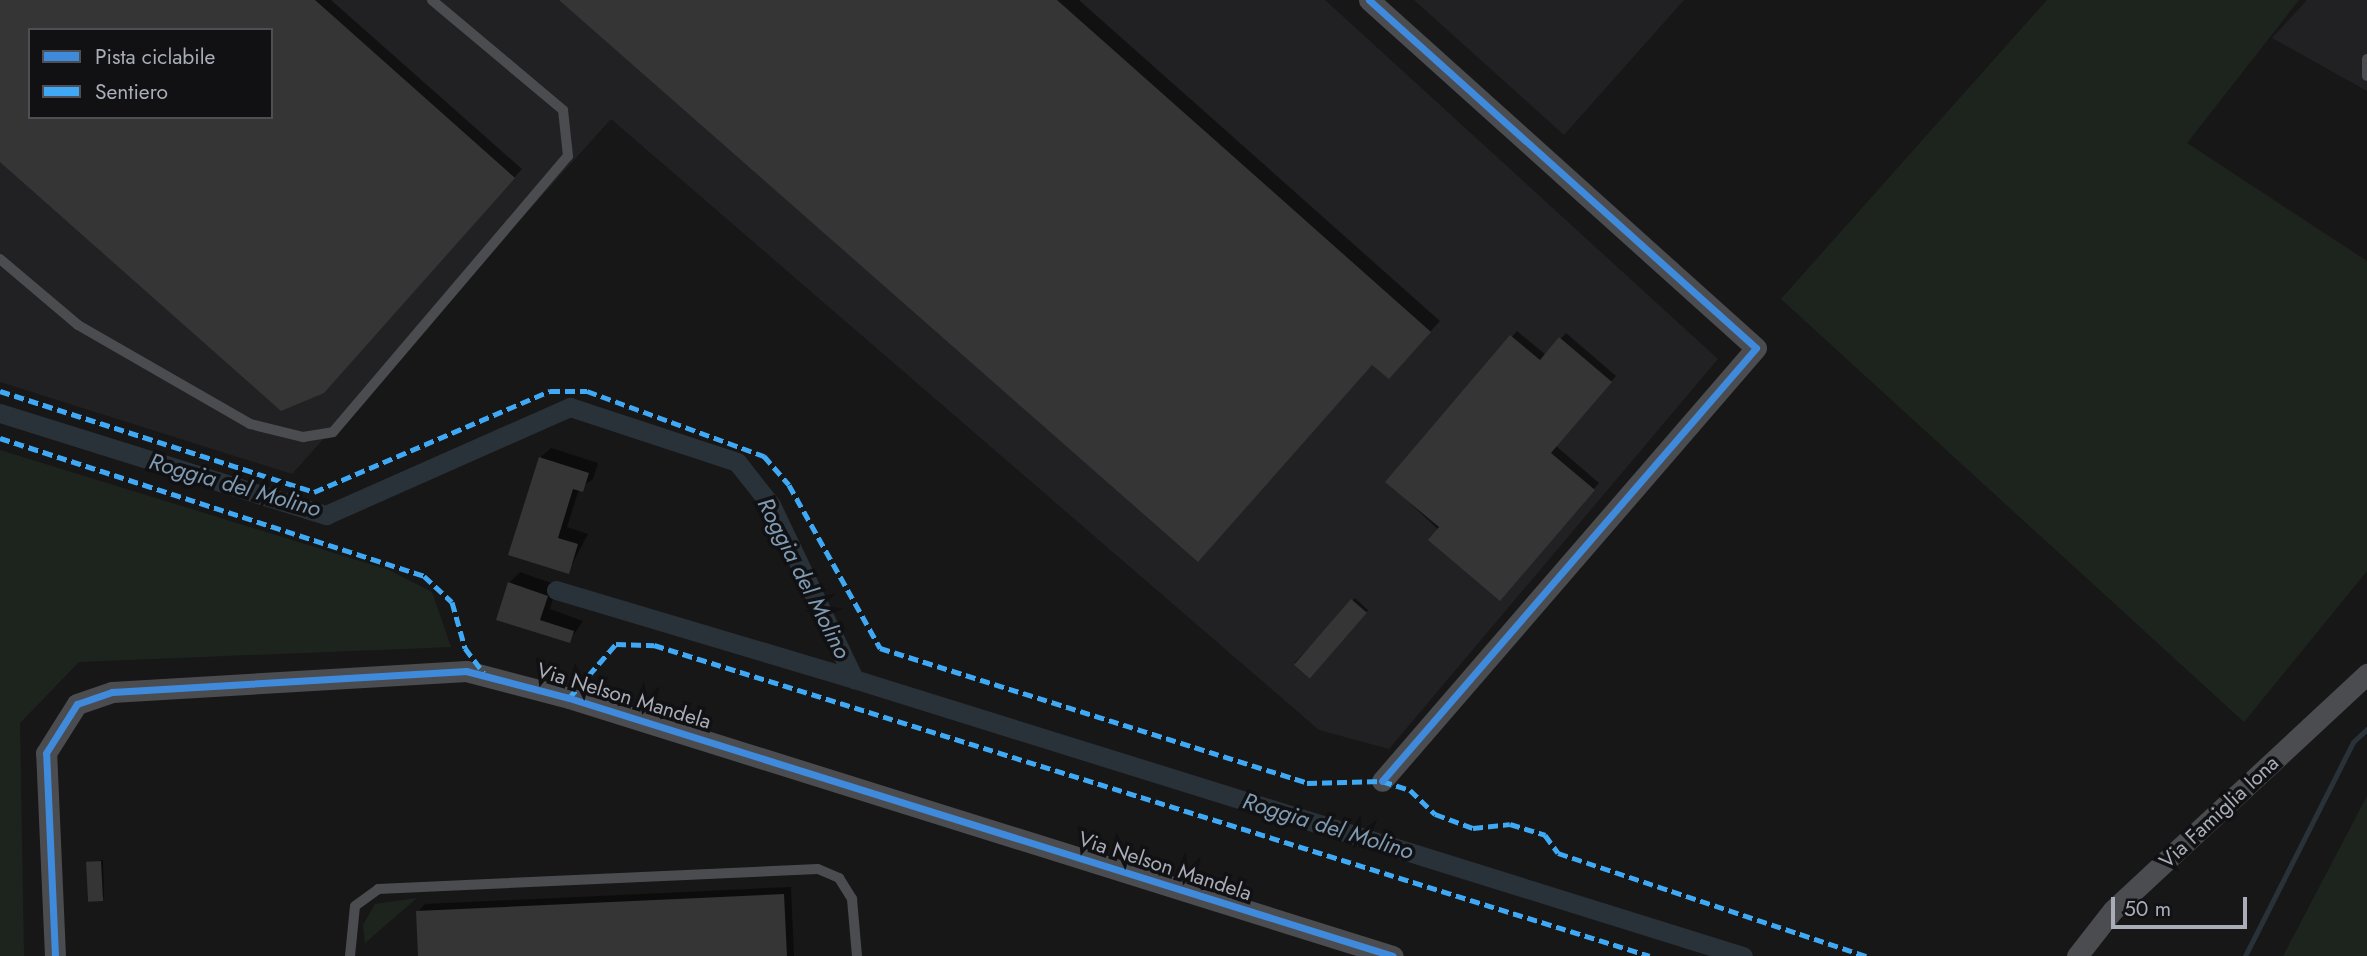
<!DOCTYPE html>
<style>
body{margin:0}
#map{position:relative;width:2367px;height:956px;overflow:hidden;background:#171717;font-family:Jost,sans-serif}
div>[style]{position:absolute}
.built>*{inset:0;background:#212123}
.green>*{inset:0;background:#1d241e}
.shadow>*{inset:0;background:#0007;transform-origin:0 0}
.stream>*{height:5px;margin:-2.5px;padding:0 2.5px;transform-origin:2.5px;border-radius:2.5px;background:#2a3239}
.canal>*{height:19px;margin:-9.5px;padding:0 9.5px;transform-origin:9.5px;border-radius:9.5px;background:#2a3239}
.building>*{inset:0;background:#353536;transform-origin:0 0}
.service>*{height:10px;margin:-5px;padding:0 5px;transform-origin:5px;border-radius:5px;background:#4b4c50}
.minor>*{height:21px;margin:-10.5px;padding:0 10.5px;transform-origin:10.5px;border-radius:10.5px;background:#4b4c50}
.quiet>*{height:5px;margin-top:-2.5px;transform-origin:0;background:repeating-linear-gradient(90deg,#3fa9f5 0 10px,transparent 0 15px)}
.cycleway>*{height:7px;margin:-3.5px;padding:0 3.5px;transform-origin:3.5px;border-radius:3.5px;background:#408adc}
span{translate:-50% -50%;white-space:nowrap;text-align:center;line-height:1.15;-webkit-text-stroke:7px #111113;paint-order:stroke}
.street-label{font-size:21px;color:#a8adb8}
.water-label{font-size:23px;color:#7f9bb3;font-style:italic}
.legend{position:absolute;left:28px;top:28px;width:245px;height:91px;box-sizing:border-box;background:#111113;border:2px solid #4d4f55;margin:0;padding:9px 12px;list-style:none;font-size:21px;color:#a8adb8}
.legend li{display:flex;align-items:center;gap:14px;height:35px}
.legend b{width:35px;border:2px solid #4d4f55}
.scale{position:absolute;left:2111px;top:897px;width:136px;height:32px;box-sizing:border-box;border:4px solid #a8adb8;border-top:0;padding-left:9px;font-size:21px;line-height:24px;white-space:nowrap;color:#a8adb8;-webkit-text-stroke:5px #111113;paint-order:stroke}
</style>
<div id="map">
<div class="built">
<div style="clip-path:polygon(evenodd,0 0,1325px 0,1718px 359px,1389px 749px,1319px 730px,611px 119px,292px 474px,0 382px,0 0,30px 30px,271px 30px,271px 117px,30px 117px,30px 30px)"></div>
<div style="clip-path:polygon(1414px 0,1684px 0,1564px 135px)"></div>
<div style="clip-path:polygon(2307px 0,2367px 0,2367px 91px,2272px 38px)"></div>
</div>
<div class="green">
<div style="clip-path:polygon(2047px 0,2299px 0,2187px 143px,2367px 261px,2367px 571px,2244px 722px,1781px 299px)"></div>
<div style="clip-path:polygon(0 450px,389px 570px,432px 592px,451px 647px,79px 662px,20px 723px,24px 956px,0 956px)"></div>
<div style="clip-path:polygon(2367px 796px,2367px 956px,2283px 956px)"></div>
<div style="clip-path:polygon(417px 898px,365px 943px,363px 925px,375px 904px)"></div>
</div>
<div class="shadow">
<div style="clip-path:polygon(evenodd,0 0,331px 0,522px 169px,331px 383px,0 160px,0 0,30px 30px,271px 30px,271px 117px,30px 117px,30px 30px)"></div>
<div style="clip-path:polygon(562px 0,1079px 0,1440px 321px,1399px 366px,1372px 364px)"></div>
<div style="clip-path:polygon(1517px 331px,1546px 355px,1566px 333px,1616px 376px,1556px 446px,1599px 483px,1505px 593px,1388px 482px)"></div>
<div style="clip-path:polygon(551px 448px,598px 463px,593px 479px,579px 489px,567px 527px,588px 534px,568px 572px,510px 554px,540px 458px)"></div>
<div style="clip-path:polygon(520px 572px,557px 585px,550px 609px,583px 621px,569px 641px,498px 619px,509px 583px)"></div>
<div style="left:1355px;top:598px;width:18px;height:89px;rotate:43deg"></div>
<div style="clip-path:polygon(103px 860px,104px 897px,102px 899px,88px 863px)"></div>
<div style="clip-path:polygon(791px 887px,794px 956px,420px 956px,418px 912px,425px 904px)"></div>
</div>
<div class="stream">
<div style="left:2245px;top:956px;width:240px;rotate:-63.2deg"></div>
<div style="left:2353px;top:742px;width:19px;rotate:-43deg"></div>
</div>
<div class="canal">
<div style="left:0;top:413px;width:342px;rotate:17.4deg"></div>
<div style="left:326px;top:515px;width:267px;rotate:-23.9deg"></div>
<div style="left:570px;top:407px;width:176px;rotate:18.2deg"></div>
<div style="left:737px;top:462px;width:55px;rotate:51.7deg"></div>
<div style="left:771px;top:505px;width:193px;rotate:64.5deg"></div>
<div style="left:854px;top:679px;width:931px;rotate:17.31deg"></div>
<div style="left:556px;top:590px;width:311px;rotate:16.6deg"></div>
</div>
<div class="building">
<div style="clip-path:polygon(evenodd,0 0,315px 0,515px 178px,324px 393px,281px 411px,0 162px,0 0,30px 30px,271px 30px,271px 117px,30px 117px,30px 30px)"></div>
<div style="clip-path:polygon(559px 0,1057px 0,1431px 332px,1389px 379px,1372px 365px,1198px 562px)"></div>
<div style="clip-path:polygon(1510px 335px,1540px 360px,1559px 337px,1612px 382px,1551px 453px,1595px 490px,1500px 601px,1428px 540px,1439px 527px,1385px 482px)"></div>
<div style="clip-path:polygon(539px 457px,589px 473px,583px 492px,573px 489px,558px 538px,578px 544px,569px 574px,508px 555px)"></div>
<div style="clip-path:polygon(508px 582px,548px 596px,540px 620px,574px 631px,570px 643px,496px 620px)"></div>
<div style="left:1351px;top:599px;width:21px;height:87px;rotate:41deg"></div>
<div style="left:101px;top:861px;width:40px;height:15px;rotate:87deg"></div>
<div style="clip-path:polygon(784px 894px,787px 956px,418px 956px,416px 911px)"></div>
</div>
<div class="service">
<div style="left:2367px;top:59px;width:17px;rotate:90deg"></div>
<div style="left:0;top:259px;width:102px;rotate:40.2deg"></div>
<div style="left:78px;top:325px;width:198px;rotate:29.9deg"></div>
<div style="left:250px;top:424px;width:55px;rotate:13.8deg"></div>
<div style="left:303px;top:437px;width:30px;rotate:-9deg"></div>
<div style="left:333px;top:432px;width:362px;rotate:-49.6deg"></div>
<div style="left:568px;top:156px;width:46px;rotate:-96.2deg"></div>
<div style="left:563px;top:110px;width:171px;rotate:-140deg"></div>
<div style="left:350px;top:956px;width:50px;rotate:-84.3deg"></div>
<div style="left:355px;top:906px;width:29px;rotate:-36deg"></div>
<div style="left:378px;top:889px;width:440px;rotate:-2.6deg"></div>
<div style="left:818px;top:869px;width:23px;rotate:23deg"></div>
<div style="left:839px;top:878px;width:25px;rotate:58deg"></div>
<div style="left:852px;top:899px;width:57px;rotate:85deg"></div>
</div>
<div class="minor">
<div style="left:1369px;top:0;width:520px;rotate:41.96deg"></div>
<div style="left:1756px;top:348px;width:572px;rotate:130.82deg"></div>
<div style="left:55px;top:956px;width:203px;rotate:-92.5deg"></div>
<div style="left:46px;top:753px;width:58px;rotate:-57.7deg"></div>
<div style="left:77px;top:704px;width:37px;rotate:-19deg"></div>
<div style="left:112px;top:692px;width:355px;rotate:-3.4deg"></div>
<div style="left:466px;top:671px;width:106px;rotate:14.7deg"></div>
<div style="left:569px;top:698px;width:863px;rotate:17.39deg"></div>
<div style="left:2077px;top:956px;width:58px;rotate:-52deg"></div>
<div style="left:2113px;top:910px;width:347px;rotate:-42.9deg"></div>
</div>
<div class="quiet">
<div style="left:0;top:391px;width:330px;rotate:17.8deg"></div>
<div style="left:314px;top:492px;width:257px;rotate:-23.2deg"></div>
<div style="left:550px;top:391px;width:37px"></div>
<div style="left:587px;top:391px;width:189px;rotate:20.2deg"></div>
<div style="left:764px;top:456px;width:38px;rotate:49deg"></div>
<div style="left:789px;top:485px;width:187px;rotate:60.8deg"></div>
<div style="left:880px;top:648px;width:448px;rotate:17.5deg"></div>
<div style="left:1307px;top:783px;width:75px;rotate:-1.5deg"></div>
<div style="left:1382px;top:781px;width:29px;rotate:18deg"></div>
<div style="left:1410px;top:790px;width:35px;rotate:44deg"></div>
<div style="left:1435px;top:814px;width:40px;rotate:20.2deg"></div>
<div style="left:1473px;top:828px;width:37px;rotate:-6deg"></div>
<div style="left:1510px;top:824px;width:37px;rotate:17deg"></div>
<div style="left:1545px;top:835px;width:22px;rotate:54deg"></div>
<div style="left:1558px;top:853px;width:325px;rotate:18.5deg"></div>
<div style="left:0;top:438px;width:446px;rotate:18deg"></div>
<div style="left:424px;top:576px;width:38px;rotate:43deg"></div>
<div style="left:452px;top:602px;width:48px;rotate:74.2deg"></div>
<div style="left:465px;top:648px;width:31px;rotate:53deg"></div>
<div style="left:569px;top:698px;width:72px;rotate:-49deg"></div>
<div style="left:616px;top:644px;width:38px;rotate:2deg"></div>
<div style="left:654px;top:645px;width:1043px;rotate:17.34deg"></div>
</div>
<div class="cycleway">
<div style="left:1369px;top:0;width:520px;rotate:41.96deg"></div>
<div style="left:1756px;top:348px;width:572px;rotate:130.82deg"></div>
<div style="left:55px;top:956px;width:203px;rotate:-92.5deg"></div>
<div style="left:46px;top:753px;width:58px;rotate:-57.7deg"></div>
<div style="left:77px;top:704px;width:37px;rotate:-19deg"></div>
<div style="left:112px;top:692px;width:355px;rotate:-3.4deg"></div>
<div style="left:466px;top:671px;width:106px;rotate:14.7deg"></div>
<div style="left:569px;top:698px;width:863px;rotate:17.39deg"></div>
</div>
<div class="street-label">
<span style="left:624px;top:696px;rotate:17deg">Via Nelson Mandela</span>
<span style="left:2219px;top:812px;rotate:-43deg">Via Famiglia Iona</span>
<span style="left:1165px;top:866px;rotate:18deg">Via Nelson Mandela</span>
</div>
<div class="water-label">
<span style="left:235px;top:485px;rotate:16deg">Roggia del Molino</span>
<span style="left:804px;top:578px;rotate:63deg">Roggia del Molino</span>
<span style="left:1328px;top:826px;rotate:17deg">Roggia del Molino</span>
</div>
<ul class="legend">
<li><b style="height:9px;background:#408adc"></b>Pista ciclabile</li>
<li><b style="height:9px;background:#3fa9f5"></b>Sentiero</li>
</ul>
<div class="scale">50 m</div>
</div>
